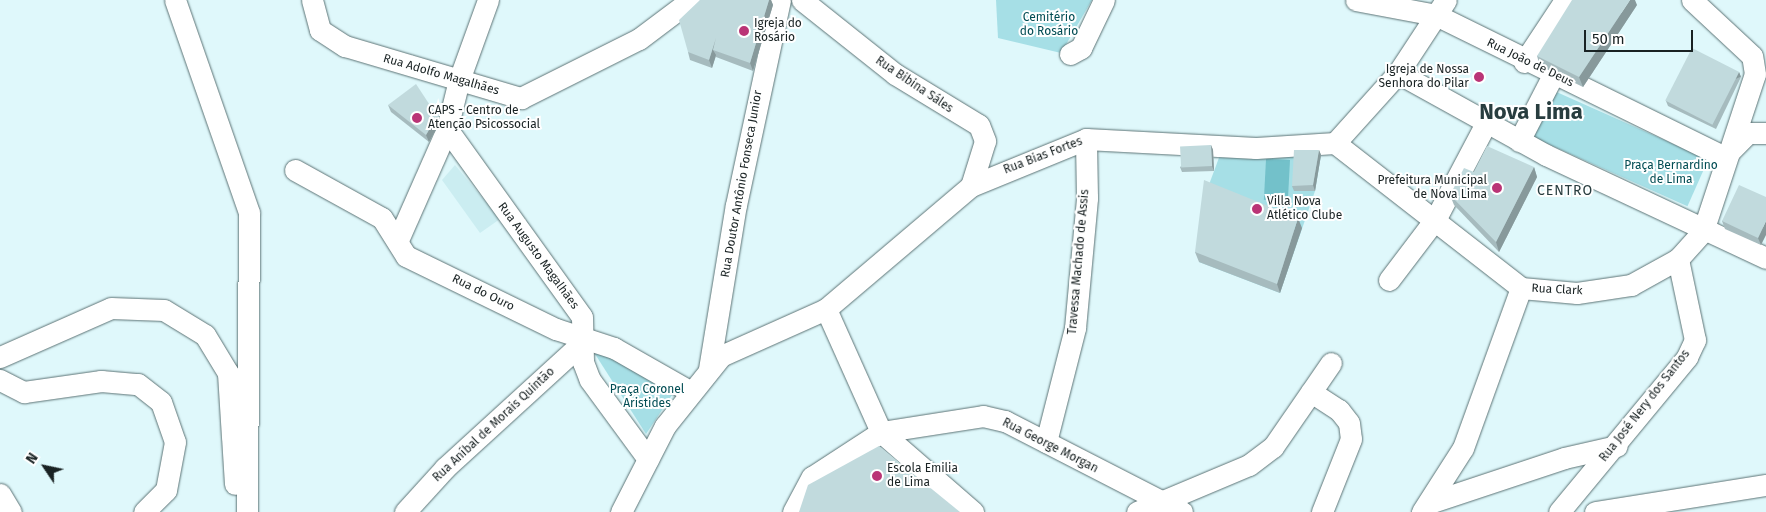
<!DOCTYPE html>
<meta charset="utf-8">
<style>
body{margin:0}
#map{position:relative;width:1766px;height:512px;overflow:hidden;background:#dff8fb;font-family:"Fira Sans",sans-serif}
div>[style]{position:absolute}
.built>*{inset:0;background:#cbedf1}
.green>*{inset:0;background:#a6dfe6;transform-origin:0 0}
.water>*{inset:0;background:#73c1ca;transform-origin:0 0}
.roads{filter:drop-shadow(0 0 1px #5c7375) drop-shadow(0 0 1px #5c7375)}
.minor>*{height:21px;margin:-10.5px;padding:0 10.5px;transform-origin:10.5px;border-radius:10.5px;background:#fff}
.wall>*{inset:0;background:#a6bbbe}
.shaded-wall>*{inset:0;background:#87999b;transform-origin:0 0}
.building>*{inset:0;background:#c1dadd;transform-origin:0 0}
.dots>*{width:14px;height:14px;translate:-50% -50%;box-sizing:border-box;border:2px solid #fff;border-radius:50%}
span{translate:-50% -50%;white-space:nowrap;text-align:center;line-height:1.15;-webkit-text-stroke:4px #fff;paint-order:stroke}
.park-label{font-size:12px;color:#014c53}
.poi-label{font-size:12px;color:#192223}
.left{translate:0 -50%;text-align:left}
.right{translate:-100% -50%;text-align:right}
.street-label{font-size:12px;color:#192223}
.neighbourhood-label{font-size:14px;color:#283d3f;letter-spacing:1px}
.town-label{font-size:22px;color:#283d3f;font-weight:700}
.north{position:absolute;left:20px;top:442px;width:50px;height:50px;-webkit-text-stroke:4px #fff;paint-order:stroke;rotate:304deg;font-size:14px;font-weight:700;line-height:20px;text-align:center;color:#192223}
.north::after{content:'';display:block;margin:auto;width:18px;height:22px;background:#192223;clip-path:polygon(50% 0,100% 100%,50% 72%,0 100%)}
.scale{position:absolute;left:1584px;top:30px;width:109px;height:22px;box-sizing:border-box;border:2px solid #192223;border-top:0;padding-left:6px;font-size:15px;line-height:18px;white-space:nowrap;color:#192223;-webkit-text-stroke:4px #fff;paint-order:stroke}
</style>
<div id="map">
<div class="built">
<div style="clip-path:polygon(455px 165px,500px 219px,480px 233px,442px 180px)"></div>
</div>
<div class="green">
<div style="clip-path:polygon(996px 0,1092px 0,1061px 53px,998px 38px)"></div>
<div style="left:1552px;top:90px;width:171px;height:51px;rotate:24deg"></div>
<div style="clip-path:polygon(1220px 155px,1321px 155px,1315px 191px,1280px 293px,1199px 262px,1207px 190px)"></div>
<div style="clip-path:polygon(604px 352px,676px 389px,646px 434px,595px 354px)"></div>
</div>
<div class="water">
<div style="left:1290px;top:160px;width:41px;height:24px;rotate:93deg"></div>
</div>
<div class="roads">
<div class="minor">
<div style="left:175px;top:0;width:225px;rotate:70.8deg"></div>
<div style="left:249px;top:213px;width:299px;rotate:90.4deg"></div>
<div style="left:312px;top:0;width:31px;rotate:75deg"></div>
<div style="left:320px;top:30px;width:30px;rotate:33deg"></div>
<div style="left:345px;top:46px;width:184px;rotate:16.5deg"></div>
<div style="left:521px;top:98px;width:132px;rotate:-26.6deg"></div>
<div style="left:639px;top:39px;width:65px;rotate:-36.9deg"></div>
<div style="left:488px;top:0;width:85px;rotate:109.9deg"></div>
<div style="left:459px;top:80px;width:50px;rotate:103.8deg"></div>
<div style="left:447px;top:129px;width:231px;rotate:54.3deg"></div>
<div style="left:582px;top:317px;width:45px;rotate:88.7deg"></div>
<div style="left:583px;top:362px;width:19px;rotate:69deg"></div>
<div style="left:590px;top:380px;width:98px;rotate:53.7deg"></div>
<div style="left:802px;top:0;width:119px;rotate:38.5deg"></div>
<div style="left:895px;top:74px;width:98px;rotate:31.3deg"></div>
<div style="left:979px;top:125px;width:17px;rotate:69deg"></div>
<div style="left:985px;top:141px;width:47px;rotate:107.3deg"></div>
<div style="left:1356px;top:0;width:81px;rotate:10.6deg"></div>
<div style="left:1436px;top:15px;width:322px;rotate:26.2deg"></div>
<div style="left:1070px;top:54px;width:13px;rotate:-29deg"></div>
<div style="left:1081px;top:48px;width:53px;rotate:-64.4deg"></div>
<div style="left:1524px;top:62px;width:74px;rotate:-56.5deg"></div>
<div style="left:1398px;top:73px;width:169px;rotate:29deg"></div>
<div style="left:1546px;top:155px;width:243px;rotate:25.1deg"></div>
<div style="left:1519px;top:141px;width:74px;rotate:-62.7deg"></div>
<div style="left:1335px;top:143px;width:236px;rotate:37.9deg"></div>
<div style="left:1521px;top:288px;width:56px;rotate:5.1deg"></div>
<div style="left:1577px;top:293px;width:55px;rotate:-8.4deg"></div>
<div style="left:1631px;top:285px;width:54px;rotate:-29deg"></div>
<div style="left:1678px;top:259px;width:38px;rotate:-48deg"></div>
<div style="left:1703px;top:231px;width:165px;rotate:-71.7deg"></div>
<div style="left:1755px;top:74px;width:18px;rotate:-99deg"></div>
<div style="left:1752px;top:56px;width:82px;rotate:-137deg"></div>
<div style="left:1729px;top:152px;width:27px;rotate:-45deg"></div>
<div style="left:1748px;top:133px;width:18px"></div>
<div style="left:295px;top:170px;width:99px;rotate:28.9deg"></div>
<div style="left:382px;top:218px;width:45px;rotate:57.7deg"></div>
<div style="left:406px;top:256px;width:167px;rotate:26deg"></div>
<div style="left:556px;top:329px;width:61px;rotate:18.1deg"></div>
<div style="left:614px;top:348px;width:89px;rotate:29.7deg"></div>
<div style="left:398px;top:240px;width:121px;rotate:-66.2deg"></div>
<div style="left:1389px;top:280px;width:78px;rotate:-52.8deg"></div>
<div style="left:1436px;top:218px;width:107px;rotate:-62.2deg"></div>
<div style="left:826px;top:309px;width:135px;rotate:65.9deg"></div>
<div style="left:881px;top:432px;width:122px;rotate:41deg"></div>
<div style="left:0;top:357px;width:121px;rotate:-23.8deg"></div>
<div style="left:111px;top:308px;width:53px;rotate:2.2deg"></div>
<div style="left:164px;top:310px;width:48px;rotate:31.4deg"></div>
<div style="left:205px;top:335px;width:44px;rotate:58.8deg"></div>
<div style="left:228px;top:373px;width:111px;rotate:86.4deg"></div>
<div style="left:709px;top:369px;width:166px;rotate:-80.7deg"></div>
<div style="left:736px;top:205px;width:210px;rotate:-77.9deg"></div>
<div style="left:0;top:380px;width:27px;rotate:27deg"></div>
<div style="left:24px;top:392px;width:78px;rotate:-8.1deg"></div>
<div style="left:101px;top:381px;width:37px;rotate:5deg"></div>
<div style="left:138px;top:384px;width:29px;rotate:38deg"></div>
<div style="left:161px;top:402px;width:42px;rotate:70.7deg"></div>
<div style="left:175px;top:442px;width:49px;rotate:100.6deg"></div>
<div style="left:166px;top:490px;width:31px;rotate:135deg"></div>
<div style="left:1311px;top:392px;width:33px;rotate:33deg"></div>
<div style="left:1339px;top:410px;width:16px;rotate:52deg"></div>
<div style="left:1349px;top:423px;width:16px;rotate:83deg"></div>
<div style="left:1351px;top:439px;width:79px;rotate:111.7deg"></div>
<div style="left:1046px;top:442px;width:118px;rotate:-75.7deg"></div>
<div style="left:1075px;top:328px;width:131px;rotate:-84.7deg"></div>
<div style="left:1087px;top:198px;width:59px;rotate:-91deg"></div>
<div style="left:0;top:494px;width:21px;rotate:59deg"></div>
<div style="left:1429px;top:503px;width:142px;rotate:-18.4deg"></div>
<div style="left:1564px;top:458px;width:54px;rotate:-12.8deg"></div>
<div style="left:405px;top:512px;width:59px;rotate:-47.7deg"></div>
<div style="left:445px;top:468px;width:190px;rotate:-42.4deg"></div>
<div style="left:621px;top:512px;width:97px;rotate:-62.9deg"></div>
<div style="left:665px;top:426px;width:90px;rotate:-51.3deg"></div>
<div style="left:721px;top:356px;width:115px;rotate:-24.1deg"></div>
<div style="left:826px;top:309px;width:190px;rotate:-40.3deg"></div>
<div style="left:971px;top:186px;width:124px;rotate:-22.2deg"></div>
<div style="left:1086px;top:139px;width:170px;rotate:3deg"></div>
<div style="left:1256px;top:148px;width:79px;rotate:-3.6deg"></div>
<div style="left:1335px;top:143px;width:94px;rotate:-48deg"></div>
<div style="left:1398px;top:73px;width:87px;rotate:-56.7deg"></div>
<div style="left:793px;top:512px;width:40px;rotate:-62deg"></div>
<div style="left:812px;top:477px;width:82px;rotate:-33.1deg"></div>
<div style="left:881px;top:432px;width:103px;rotate:-8.9deg"></div>
<div style="left:983px;top:416px;width:23px;rotate:13deg"></div>
<div style="left:1005px;top:421px;width:199px;rotate:27.2deg"></div>
<div style="left:1137px;top:512px;width:121px;rotate:-22.8deg"></div>
<div style="left:1249px;top:465px;width:30px;rotate:-37deg"></div>
<div style="left:1273px;top:447px;width:102px;rotate:-55.4deg"></div>
<div style="left:1422px;top:512px;width:76px;rotate:-57.4deg"></div>
<div style="left:1463px;top:448px;width:170px;rotate:-70.1deg"></div>
<div style="left:1559px;top:512px;width:201px;rotate:-50.4deg"></div>
<div style="left:1687px;top:357px;width:19px;rotate:-65deg"></div>
<div style="left:1695px;top:340px;width:83px;rotate:-101.9deg"></div>
<div style="left:1595px;top:512px;width:173px;rotate:-9deg"></div>
</div>
</div>
<div class="wall">
<div style="clip-path:polygon(700px 0,771px 0,773px 5px,753px 71px,716px 57px,716px 56px,712px 68px,690px 60px,688px 52px)"></div>
<div style="clip-path:polygon(1637px 5px,1583px 87px,1540px 66px,1537px 56px)"></div>
<div style="clip-path:polygon(1739px 72px,1741px 77px,1716px 129px,1668px 106px,1666px 101px)"></div>
<div style="clip-path:polygon(388px 105px,440px 123px,429px 142px,391px 112px)"></div>
<div style="clip-path:polygon(1211px 145px,1213px 150px,1214px 171px,1182px 172px,1180px 167px)"></div>
<div style="clip-path:polygon(1319px 150px,1321px 155px,1315px 191px,1294px 191px,1292px 186px)"></div>
<div style="clip-path:polygon(1534px 167px,1537px 177px,1499px 252px,1454px 205px,1450px 195px,1474px 172px)"></div>
<div style="clip-path:polygon(1766px 197px,1761px 245px,1725px 229px,1722px 221px)"></div>
<div style="clip-path:polygon(1302px 228px,1280px 293px,1199px 262px,1195px 252px)"></div>
</div>
<div class="shaded-wall">
<div style="clip-path:polygon(769px 0,771px 0,773px 5px,753px 71px,750px 63px)"></div>
<div style="clip-path:polygon(1630px 0,1635px 0,1637px 5px,1583px 87px,1579px 77px)"></div>
<div style="clip-path:polygon(716px 38px,713px 50px,716px 55px,712px 68px,709px 60px)"></div>
<div style="left:1739px;top:72px;width:5px;height:58px;rotate:68deg"></div>
<div style="clip-path:polygon(437px 116px,440px 123px,429px 142px,426px 135px)"></div>
<div style="clip-path:polygon(1211px 145px,1213px 150px,1214px 171px,1212px 166px)"></div>
<div style="clip-path:polygon(1319px 150px,1321px 155px,1315px 191px,1313px 185px)"></div>
<div style="clip-path:polygon(1534px 167px,1537px 177px,1499px 252px,1496px 242px)"></div>
<div style="clip-path:polygon(1298px 218px,1302px 228px,1280px 293px,1277px 284px)"></div>
<div style="clip-path:polygon(1766px 221px,1766px 235px,1761px 245px,1758px 238px)"></div>
</div>
<div class="building">
<div style="clip-path:polygon(700px 0,769px 0,750px 63px,713px 50px,716px 38px,709px 60px,688px 52px,679px 20px)"></div>
<div style="clip-path:polygon(1572px 0,1630px 0,1579px 77px,1537px 56px)"></div>
<div style="left:1692px;top:48px;width:53px;height:59px;rotate:27deg"></div>
<div style="clip-path:polygon(416px 84px,437px 116px,426px 135px,388px 105px)"></div>
<div style="left:1211px;top:145px;width:21px;height:31px;rotate:87deg"></div>
<div style="clip-path:polygon(1487px 146px,1534px 167px,1496px 242px,1450px 195px,1464px 168px,1474px 172px)"></div>
<div style="clip-path:polygon(1294px 150px,1319px 150px,1313px 185px,1292px 186px)"></div>
<div style="clip-path:polygon(1204px 180px,1298px 218px,1277px 284px,1195px 252px)"></div>
<div style="clip-path:polygon(1739px 185px,1766px 197px,1766px 221px,1758px 238px,1722px 221px)"></div>
<div style="clip-path:polygon(879px 446px,960px 512px,799px 512px,808px 485px)"></div>
</div>
<div class="dots">
<div style="left:744px;top:31px;background:#ba3476"></div>
<div style="left:1479px;top:77px;background:#ba3476"></div>
<div style="left:417px;top:118px;background:#ba3476"></div>
<div style="left:1497px;top:188px;background:#ba3476"></div>
<div style="left:1257px;top:209px;background:#ba3476"></div>
<div style="left:877px;top:476px;background:#ba3476"></div>
</div>
<div class="park-label">
<span style="left:1049px;top:25px">Cemitério<br>do Rosário</span>
<span style="left:1671px;top:173px">Praça Bernardino<br>de Lima</span>
<span style="left:647px;top:397px">Praça Coronel<br>Aristides</span>
</div>
<div class="poi-label">
<span class="left" style="left:754px;top:31px">Igreja do<br>Rosário</span>
<span class="right" style="left:1469px;top:77px">Igreja de Nossa<br>Senhora do Pilar</span>
<span class="left" style="left:428px;top:118px">CAPS - Centro de<br>Atenção Psicossocial</span>
<span class="right" style="left:1487px;top:188px">Prefeitura Municipal<br>de Nova Lima</span>
<span class="left" style="left:1267px;top:209px">Villa Nova<br>Atlético Clube</span>
<span class="left" style="left:887px;top:476px">Escola Emilia<br>de Lima</span>
</div>
<div class="street-label">
<span style="left:1530px;top:63px;rotate:26deg">Rua João de Deus</span>
<span style="left:441px;top:75px;rotate:16deg">Rua Adolfo Magalhães</span>
<span style="left:914px;top:85px;rotate:34deg">Rua Bibina Sáles</span>
<span style="left:1043px;top:156px;rotate:-21deg">Rua Bias Fortes</span>
<span style="left:742px;top:184px;rotate:-80deg">Rua Doutor Antônio Fonseca Junior</span>
<span style="left:538px;top:256px;rotate:54deg">Rua Augusto Magalhães</span>
<span style="left:1079px;top:262px;rotate:-85deg">Travessa Machado de Assis</span>
<span style="left:1557px;top:290px;rotate:3deg">Rua Clark</span>
<span style="left:483px;top:293px;rotate:26deg">Rua do Ouro</span>
<span style="left:1645px;top:406px;rotate:-52deg">Rua José Nery dos Santos</span>
<span style="left:494px;top:425px;rotate:-43deg">Rua Aníbal de Morais Quintão</span>
<span style="left:1050px;top:446px;rotate:27deg">Rua George Morgan</span>
</div>
<div class="neighbourhood-label">
<span style="left:1565px;top:191px">CENTRO</span>
</div>
<div class="town-label">
<span style="left:1531px;top:112px">Nova Lima</span>
</div>
<div class="north">N</div>
<div class="scale">50 m</div>
</div>
